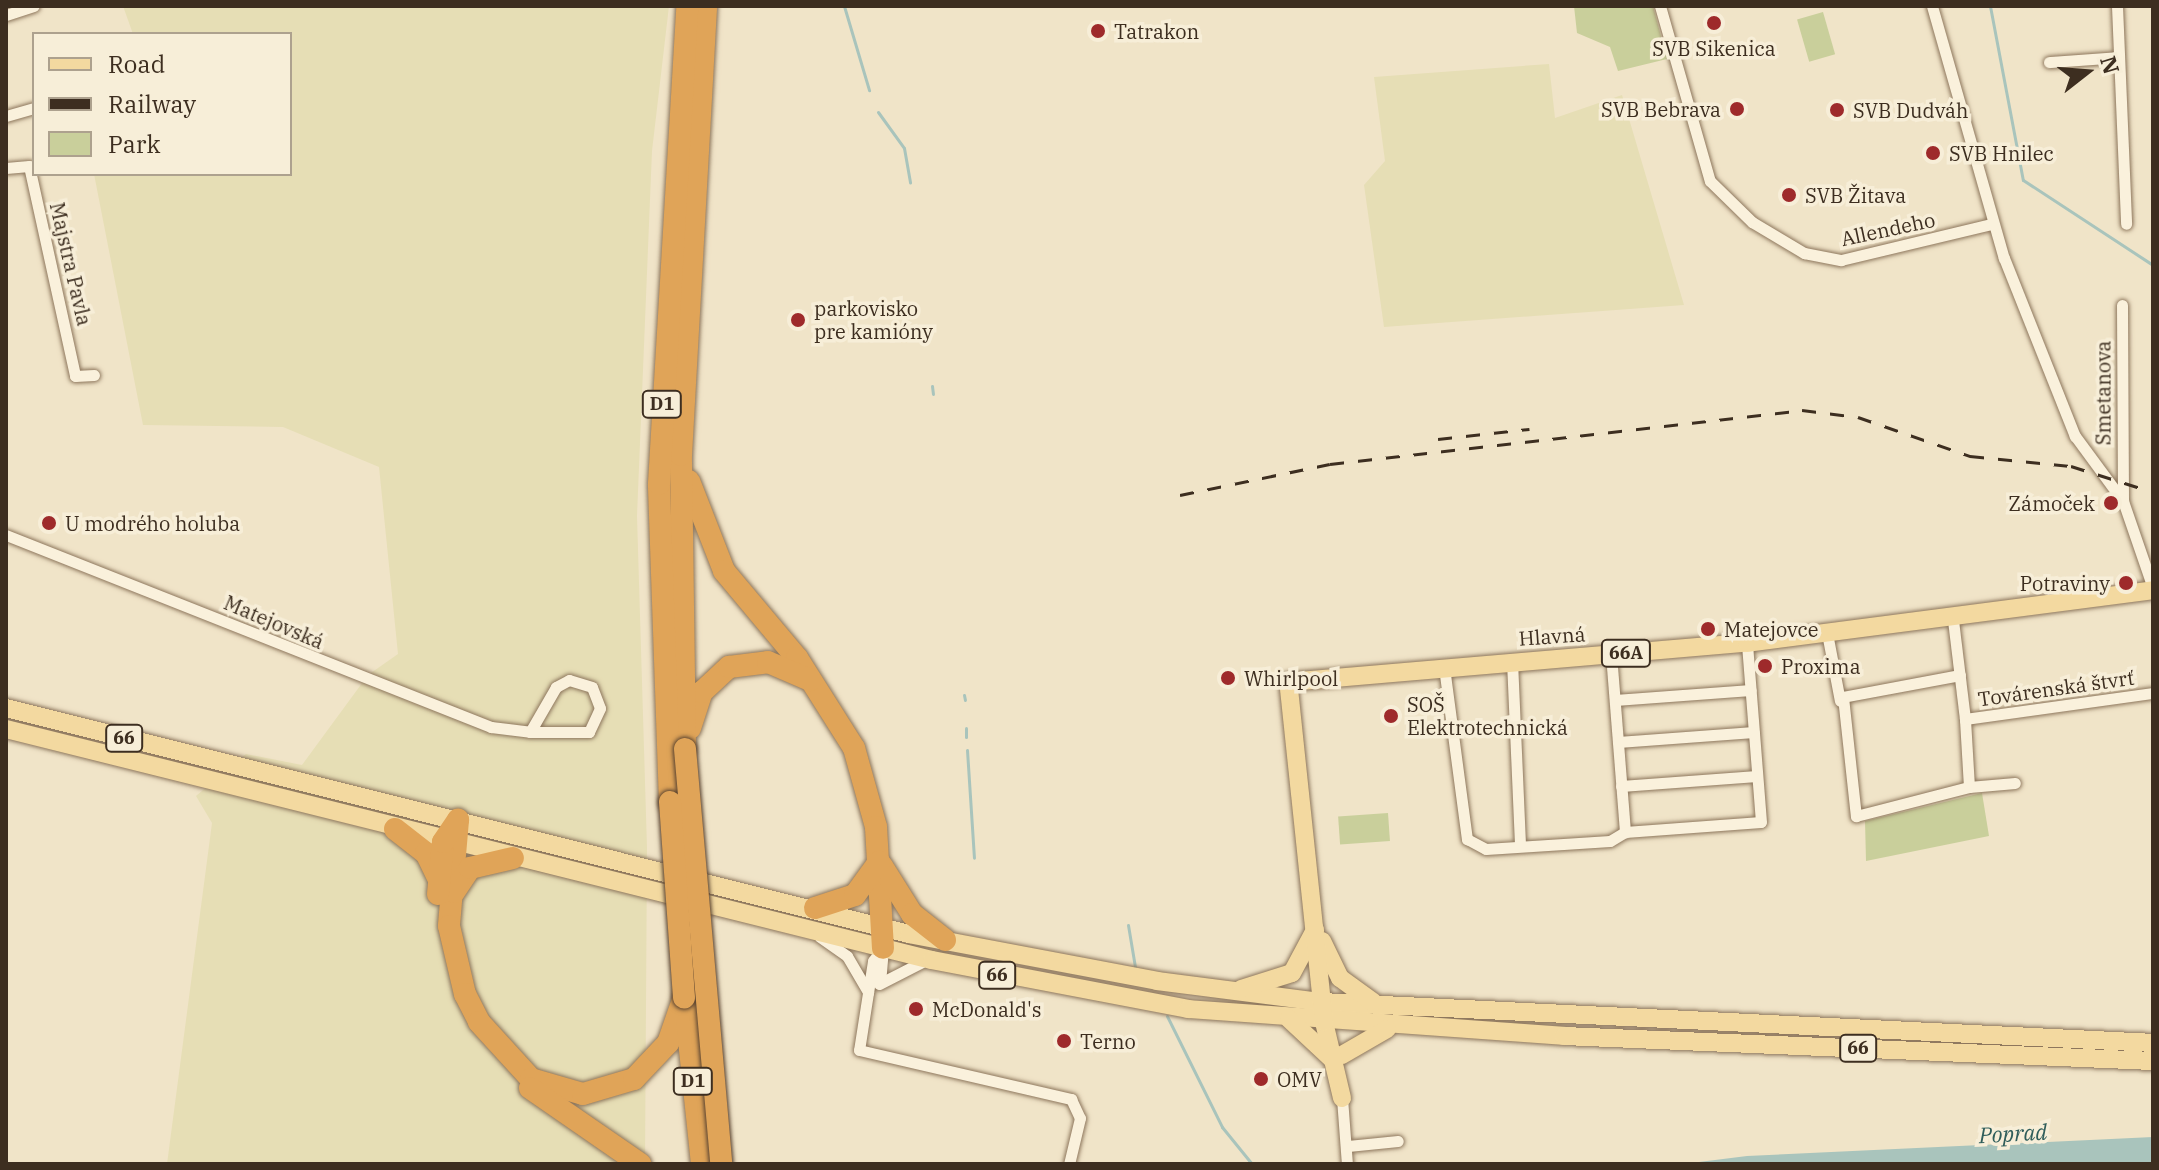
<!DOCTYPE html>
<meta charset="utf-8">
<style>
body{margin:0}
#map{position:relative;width:2159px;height:1170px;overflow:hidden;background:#f0e4c8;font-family:"IBM Plex Serif",serif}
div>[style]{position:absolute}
.farmland>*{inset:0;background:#e6deb5}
.green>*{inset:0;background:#c9cf9b;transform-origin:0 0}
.water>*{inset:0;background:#a9c4bc}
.stream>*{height:3px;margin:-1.5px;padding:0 1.5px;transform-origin:1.5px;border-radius:1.5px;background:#a9c4bc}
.roads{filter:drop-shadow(0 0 2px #8d765c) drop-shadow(0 0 2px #8d765c)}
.minor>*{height:11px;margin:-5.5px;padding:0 5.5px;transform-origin:5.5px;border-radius:5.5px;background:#faf1dc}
.primary>*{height:18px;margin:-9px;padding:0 9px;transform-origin:9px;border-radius:9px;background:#f3d9a0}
.motorway>*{height:22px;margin:-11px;padding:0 11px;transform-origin:11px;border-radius:11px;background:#e0a458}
.rail>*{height:3px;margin-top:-1.5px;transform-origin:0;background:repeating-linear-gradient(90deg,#3d2e20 0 14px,transparent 0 28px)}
.bridges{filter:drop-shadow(0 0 2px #5b4430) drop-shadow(0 0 2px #5b4430)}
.motorway-bridge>*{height:22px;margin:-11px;padding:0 11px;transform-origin:11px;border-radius:11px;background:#e0a458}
.dots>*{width:22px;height:22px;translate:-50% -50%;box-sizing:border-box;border:4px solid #f7eed8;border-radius:50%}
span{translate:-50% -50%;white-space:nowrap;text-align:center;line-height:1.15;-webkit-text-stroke:7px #f7eed8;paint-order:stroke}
.shield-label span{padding:2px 6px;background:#f7eed8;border:2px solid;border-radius:6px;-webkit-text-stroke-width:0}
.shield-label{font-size:18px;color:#3d2e20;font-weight:700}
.poi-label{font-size:20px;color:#3d2e20}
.left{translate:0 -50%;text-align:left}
.right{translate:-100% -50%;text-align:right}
.street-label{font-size:20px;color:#3d2e20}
.water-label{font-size:22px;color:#2f5d5a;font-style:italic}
.frame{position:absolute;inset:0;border:8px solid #3d2e20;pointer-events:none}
.legend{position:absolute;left:32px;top:32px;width:260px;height:144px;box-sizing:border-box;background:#f7eed8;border:2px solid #ada18e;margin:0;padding:10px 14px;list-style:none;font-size:24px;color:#3d2e20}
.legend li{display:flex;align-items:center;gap:16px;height:40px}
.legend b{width:40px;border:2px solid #ada18e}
.north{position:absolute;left:2047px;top:32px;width:80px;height:80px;-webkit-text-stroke:6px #f7eed8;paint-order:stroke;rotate:73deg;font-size:22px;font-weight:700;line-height:32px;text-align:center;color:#3d2e20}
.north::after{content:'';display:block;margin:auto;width:28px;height:36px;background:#3d2e20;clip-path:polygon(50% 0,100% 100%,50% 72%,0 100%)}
</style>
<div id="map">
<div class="farmland">
<div style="clip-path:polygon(123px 6px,669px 6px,652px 151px,637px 516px,647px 848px,645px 1164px,167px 1164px,212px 823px,196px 796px,246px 754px,302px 765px,368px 675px,398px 654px,379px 467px,283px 427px,143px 425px,94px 174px,290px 174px,290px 34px,133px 34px)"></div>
<div style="clip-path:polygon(1549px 64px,1555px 118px,1622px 95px,1684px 305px,1384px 327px,1364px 185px,1385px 161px,1374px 77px)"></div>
</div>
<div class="green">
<div style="clip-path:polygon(1574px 6px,1653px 6px,1667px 59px,1618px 71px,1610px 47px,1577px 33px)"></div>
<div style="left:1823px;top:12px;width:44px;height:27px;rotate:74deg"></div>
<div style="clip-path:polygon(1982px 793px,1989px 836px,1866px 861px,1865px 821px)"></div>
<div style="left:1388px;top:813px;width:28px;height:50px;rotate:86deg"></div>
</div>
<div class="water">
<div style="clip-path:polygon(2153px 1137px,2153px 1164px,1683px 1164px,1747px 1156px)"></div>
</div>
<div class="stream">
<div style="left:844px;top:6px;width:88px;rotate:73.4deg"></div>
<div style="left:1990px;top:6px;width:177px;rotate:79.3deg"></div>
<div style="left:2023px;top:180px;width:155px;rotate:33.2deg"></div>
<div style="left:878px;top:112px;width:44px;rotate:54.2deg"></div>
<div style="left:904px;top:148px;width:35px;rotate:80deg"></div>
<div style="left:932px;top:386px;width:8px;rotate:83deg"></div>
<div style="left:964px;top:695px;width:5px;rotate:79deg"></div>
<div style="left:966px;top:728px;width:9px;rotate:90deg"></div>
<div style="left:967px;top:750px;width:108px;rotate:86.3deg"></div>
<div style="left:1128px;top:925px;width:43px;rotate:80.5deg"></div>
<div style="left:1167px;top:1016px;width:124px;rotate:63.6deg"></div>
<div style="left:1222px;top:1127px;width:48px;rotate:51deg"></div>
</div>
<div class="roads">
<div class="minor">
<div style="left:1660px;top:6px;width:182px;rotate:74.1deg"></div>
<div style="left:1710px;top:181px;width:59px;rotate:44.3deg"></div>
<div style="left:1752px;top:222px;width:61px;rotate:30.8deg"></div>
<div style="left:1804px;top:253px;width:38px;rotate:11deg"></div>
<div style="left:1841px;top:260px;width:154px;rotate:-13.5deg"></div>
<div style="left:1932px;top:6px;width:262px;rotate:74.1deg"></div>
<div style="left:2004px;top:258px;width:192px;rotate:68.3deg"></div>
<div style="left:2075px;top:436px;width:81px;rotate:53.6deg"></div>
<div style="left:2117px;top:6px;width:218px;rotate:87.6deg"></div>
<div style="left:6px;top:15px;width:29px;rotate:-18deg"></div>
<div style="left:2049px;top:62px;width:69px;rotate:-4.1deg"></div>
<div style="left:6px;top:116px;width:29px;rotate:-16deg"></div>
<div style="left:6px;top:168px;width:23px;rotate:-5deg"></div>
<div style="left:29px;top:166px;width:215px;rotate:77.6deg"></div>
<div style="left:75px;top:376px;width:19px;rotate:-3deg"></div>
<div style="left:2122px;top:305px;width:196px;rotate:89.7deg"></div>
<div style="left:2123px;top:501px;width:92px;rotate:71deg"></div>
<div style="left:6px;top:535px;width:522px;rotate:21.6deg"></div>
<div style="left:491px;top:727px;width:39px;rotate:7deg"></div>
<div style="left:530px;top:732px;width:59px"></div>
<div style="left:589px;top:732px;width:26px;rotate:-65deg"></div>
<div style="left:600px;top:708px;width:22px;rotate:-111deg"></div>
<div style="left:592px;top:687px;width:24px;rotate:-163deg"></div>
<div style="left:569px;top:680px;width:15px;rotate:152deg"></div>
<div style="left:556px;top:687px;width:52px;rotate:120deg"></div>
<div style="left:1953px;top:620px;width:100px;rotate:83.1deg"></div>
<div style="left:1827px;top:633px;width:69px;rotate:79.2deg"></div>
<div style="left:1611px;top:654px;width:179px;rotate:85.5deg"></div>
<div style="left:1512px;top:661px;width:185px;rotate:87.5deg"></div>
<div style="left:1444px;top:667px;width:174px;rotate:82.4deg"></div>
<div style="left:1467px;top:839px;width:21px;rotate:28deg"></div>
<div style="left:1486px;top:849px;width:124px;rotate:-3.7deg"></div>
<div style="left:1610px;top:841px;width:17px;rotate:-31deg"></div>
<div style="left:1960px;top:675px;width:119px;rotate:169.4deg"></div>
<div style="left:1843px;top:697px;width:120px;rotate:83.8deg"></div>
<div style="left:1856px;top:816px;width:117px;rotate:-14.4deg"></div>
<div style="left:1969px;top:787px;width:68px;rotate:-93.4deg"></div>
<div style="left:1965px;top:719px;width:190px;rotate:-7.9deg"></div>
<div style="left:1615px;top:700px;width:136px;rotate:-4.2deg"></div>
<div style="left:1618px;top:742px;width:136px;rotate:-4.2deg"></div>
<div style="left:1621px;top:786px;width:136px;rotate:-4.2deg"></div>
<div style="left:1969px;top:787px;width:46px;rotate:-5deg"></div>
<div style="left:1625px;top:832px;width:136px;rotate:-4.2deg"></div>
<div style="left:1761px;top:822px;width:180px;rotate:-94.5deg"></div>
<div style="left:820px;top:937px;width:33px;rotate:35deg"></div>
<div style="left:847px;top:956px;width:42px;rotate:59.7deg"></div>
<div style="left:883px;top:948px;width:16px;rotate:128deg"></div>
<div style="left:873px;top:961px;width:90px;rotate:98.9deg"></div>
<div style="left:859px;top:1050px;width:218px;rotate:13deg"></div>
<div style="left:1071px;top:1099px;width:21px;rotate:65deg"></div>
<div style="left:1080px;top:1118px;width:47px;rotate:103.4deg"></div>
<div style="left:880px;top:983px;width:35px;rotate:-85deg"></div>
<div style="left:879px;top:984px;width:51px;rotate:-27.1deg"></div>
<div style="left:1342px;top:1098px;width:66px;rotate:85.7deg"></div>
<div style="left:1348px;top:1146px;width:50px;rotate:-5.7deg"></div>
</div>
<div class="primary">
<div style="left:6px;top:708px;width:931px;rotate:14.05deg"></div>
<div style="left:909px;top:934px;width:252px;rotate:10.7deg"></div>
<div style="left:1157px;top:981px;width:166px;rotate:7.3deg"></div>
<div style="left:1322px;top:1002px;width:832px;rotate:2.82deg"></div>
<div style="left:6px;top:729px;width:954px;rotate:14.01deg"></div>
<div style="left:932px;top:960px;width:261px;rotate:10.8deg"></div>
<div style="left:1188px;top:1009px;width:377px;rotate:4.1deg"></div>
<div style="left:1564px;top:1036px;width:590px;rotate:2.43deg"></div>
<div style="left:1322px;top:941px;width:41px;rotate:64.1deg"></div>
<div style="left:1340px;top:978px;width:41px;rotate:36deg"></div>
<div style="left:1241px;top:989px;width:53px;rotate:-17.4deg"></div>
<div style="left:1292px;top:973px;width:49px;rotate:-61.9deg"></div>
<div style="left:1289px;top:1019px;width:57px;rotate:42.9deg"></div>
<div style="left:1342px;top:1055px;width:52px;rotate:-30deg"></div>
<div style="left:1342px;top:1098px;width:78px;rotate:-103.3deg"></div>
<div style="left:1324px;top:1022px;width:342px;rotate:-96deg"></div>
<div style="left:1288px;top:682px;width:461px;rotate:-4.9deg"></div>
<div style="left:1747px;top:643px;width:409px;rotate:-7.4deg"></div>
</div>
<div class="motorway">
<div style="left:689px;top:481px;width:97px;rotate:68.7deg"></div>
<div style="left:724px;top:571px;width:114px;rotate:50deg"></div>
<div style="left:797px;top:658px;width:107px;rotate:57.7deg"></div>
<div style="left:854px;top:748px;width:82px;rotate:74.4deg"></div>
<div style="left:876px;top:827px;width:121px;rotate:86.7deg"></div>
<div style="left:690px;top:728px;width:38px;rotate:-72deg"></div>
<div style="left:702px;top:692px;width:37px;rotate:-43deg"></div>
<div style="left:729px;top:667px;width:39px;rotate:-7deg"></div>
<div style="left:768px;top:662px;width:46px;rotate:23.2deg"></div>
<div style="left:685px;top:749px;width:294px;rotate:-90.8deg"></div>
<div style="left:681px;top:455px;width:450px;rotate:-86.8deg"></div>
<div style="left:670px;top:802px;width:318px;rotate:-92deg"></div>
<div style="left:659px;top:484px;width:479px;rotate:-86.6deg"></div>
<div style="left:458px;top:820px;width:106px;rotate:94.9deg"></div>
<div style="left:449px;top:926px;width:70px;rotate:76.8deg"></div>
<div style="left:465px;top:994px;width:31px;rotate:63deg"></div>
<div style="left:479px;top:1022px;width:77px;rotate:47.6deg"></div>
<div style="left:531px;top:1079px;width:54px;rotate:16.1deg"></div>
<div style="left:583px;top:1094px;width:53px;rotate:-16.4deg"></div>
<div style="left:634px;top:1079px;width:50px;rotate:-46.6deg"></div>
<div style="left:668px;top:1043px;width:49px;rotate:-70.8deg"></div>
<div style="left:395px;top:829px;width:39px;rotate:38deg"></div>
<div style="left:426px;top:853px;width:28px;rotate:64deg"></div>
<div style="left:882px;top:866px;width:57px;rotate:58deg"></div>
<div style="left:912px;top:914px;width:42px;rotate:38.2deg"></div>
<div style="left:454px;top:892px;width:29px;rotate:-56deg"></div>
<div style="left:470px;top:868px;width:44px;rotate:-13.1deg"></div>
<div style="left:438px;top:894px;width:52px;rotate:-84.5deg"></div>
<div style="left:443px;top:842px;width:27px;rotate:-56deg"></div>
<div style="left:815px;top:908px;width:42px;rotate:-18deg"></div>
<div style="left:855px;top:895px;width:41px;rotate:-54deg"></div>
<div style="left:685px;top:1002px;width:163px;rotate:84deg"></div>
<div style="left:530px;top:1088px;width:134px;rotate:34.6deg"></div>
</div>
</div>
<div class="rail">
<div style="left:1438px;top:439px;width:92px;rotate:-6.3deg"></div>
<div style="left:1180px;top:495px;width:153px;rotate:-11.7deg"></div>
<div style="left:1330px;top:464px;width:475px;rotate:-6.5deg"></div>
<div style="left:1802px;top:410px;width:56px;rotate:7.1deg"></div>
<div style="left:1858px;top:417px;width:119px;rotate:19.2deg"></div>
<div style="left:1970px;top:456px;width:101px;rotate:5.7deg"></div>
<div style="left:2071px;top:466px;width:86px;rotate:17.6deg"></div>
</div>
<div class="bridges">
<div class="motorway-bridge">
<div style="left:685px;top:749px;width:417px;rotate:85deg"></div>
<div style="left:670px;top:802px;width:196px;rotate:85.9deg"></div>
</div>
</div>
<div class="dots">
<div style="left:1714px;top:23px;background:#9e2a2b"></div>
<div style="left:1098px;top:31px;background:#9e2a2b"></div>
<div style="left:1737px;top:109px;background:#9e2a2b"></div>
<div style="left:1837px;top:110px;background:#9e2a2b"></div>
<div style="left:1933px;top:153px;background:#9e2a2b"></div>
<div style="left:1789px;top:195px;background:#9e2a2b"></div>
<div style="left:798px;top:320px;background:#9e2a2b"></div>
<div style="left:2111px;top:503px;background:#9e2a2b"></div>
<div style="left:49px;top:523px;background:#9e2a2b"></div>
<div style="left:2126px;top:583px;background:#9e2a2b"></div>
<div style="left:1708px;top:629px;background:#9e2a2b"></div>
<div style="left:1765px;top:666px;background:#9e2a2b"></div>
<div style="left:1228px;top:678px;background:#9e2a2b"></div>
<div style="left:1391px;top:716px;background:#9e2a2b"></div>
<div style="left:916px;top:1009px;background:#9e2a2b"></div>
<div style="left:1064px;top:1041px;background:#9e2a2b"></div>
<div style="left:1261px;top:1079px;background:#9e2a2b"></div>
</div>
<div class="shield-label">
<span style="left:662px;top:404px">D1</span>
<span style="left:1626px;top:653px">66A</span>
<span style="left:124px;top:738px">66</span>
<span style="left:997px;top:975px">66</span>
<span style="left:1858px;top:1048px">66</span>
<span style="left:693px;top:1081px">D1</span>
</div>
<div class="poi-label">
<span class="left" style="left:1114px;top:31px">Tatrakon</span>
<span style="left:1714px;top:48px">SVB Sikenica</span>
<span class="right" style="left:1721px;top:109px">SVB Bebrava</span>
<span class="left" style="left:1853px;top:110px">SVB Dudváh</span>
<span class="left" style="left:1949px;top:153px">SVB Hnilec</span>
<span class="left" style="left:1805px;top:195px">SVB Žitava</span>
<span class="left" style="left:814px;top:320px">parkovisko<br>pre kamióny</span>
<span class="right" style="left:2095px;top:503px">Zámoček</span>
<span class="left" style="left:65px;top:523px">U modrého holuba</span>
<span class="right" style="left:2110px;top:583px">Potraviny</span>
<span class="left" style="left:1724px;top:629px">Matejovce</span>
<span class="left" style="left:1781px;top:666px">Proxima</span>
<span class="left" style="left:1244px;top:678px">Whirlpool</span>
<span class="left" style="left:1407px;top:716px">SOŠ<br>Elektrotechnická</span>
<span class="left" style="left:932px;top:1009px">McDonald's</span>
<span class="left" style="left:1080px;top:1041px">Terno</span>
<span class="left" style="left:1277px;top:1079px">OMV</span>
</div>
<div class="street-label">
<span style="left:1888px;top:229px;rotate:-12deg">Allendeho</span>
<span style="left:71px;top:264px;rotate:77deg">Majstra Pavla</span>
<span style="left:2103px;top:393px;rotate:-90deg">Smetanova</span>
<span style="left:274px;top:622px;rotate:23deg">Matejovská</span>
<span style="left:1552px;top:636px;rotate:-4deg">Hlavná</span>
<span style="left:2056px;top:688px;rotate:-8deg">Továrenská štvrť</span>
</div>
<div class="water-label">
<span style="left:2013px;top:1133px;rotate:-3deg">Poprad</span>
</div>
<div class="frame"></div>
<ul class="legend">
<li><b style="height:10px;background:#f3d9a0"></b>Road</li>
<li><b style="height:10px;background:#3d2e20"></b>Railway</li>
<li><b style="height:22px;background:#c9cf9b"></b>Park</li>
</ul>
<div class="north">N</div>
</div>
